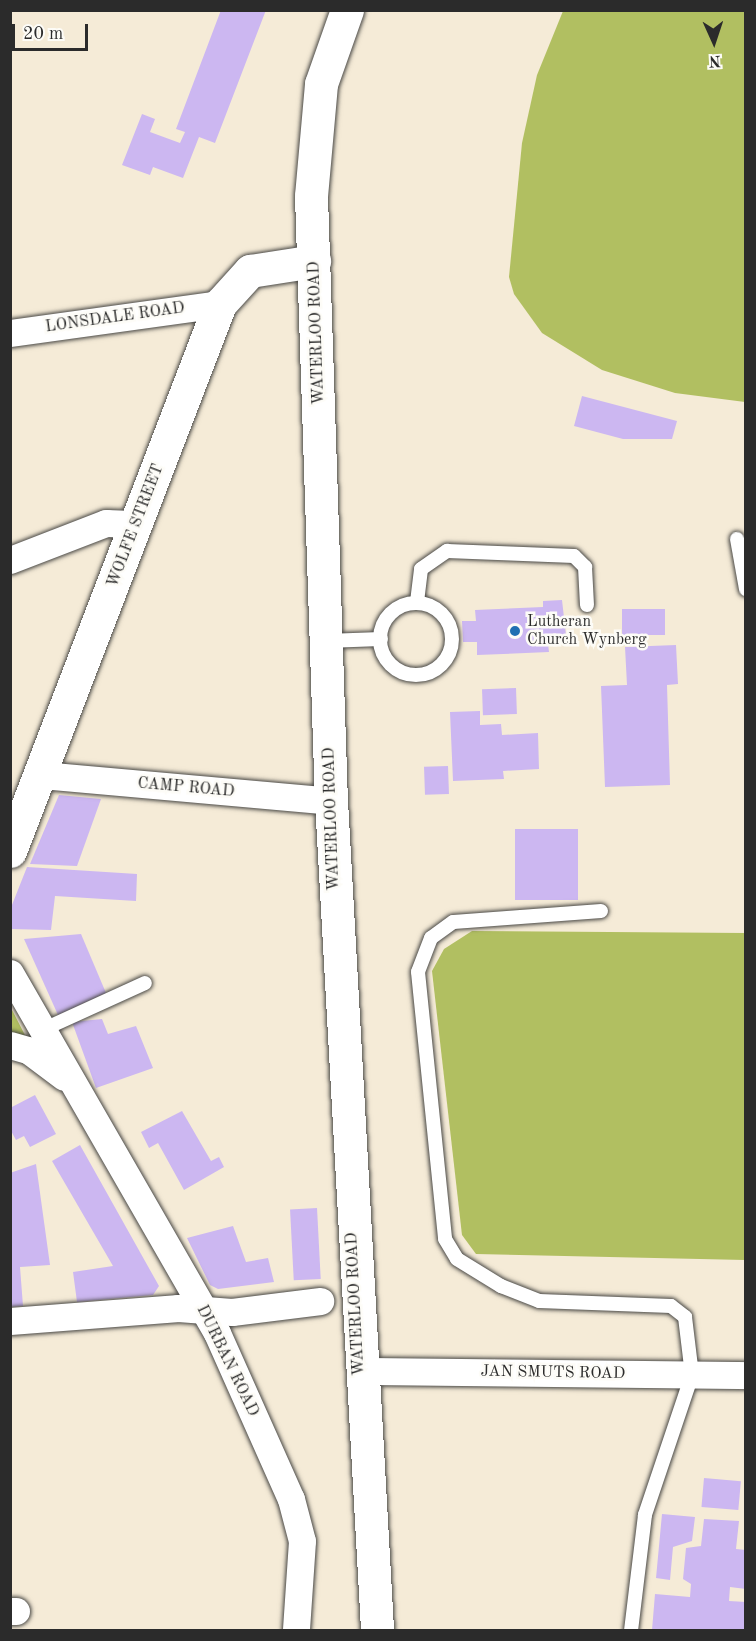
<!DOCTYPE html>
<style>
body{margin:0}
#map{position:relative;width:756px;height:1641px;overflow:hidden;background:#f5ebd7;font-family:"Old Standard TT",serif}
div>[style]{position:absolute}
.green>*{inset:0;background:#b1bf61}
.building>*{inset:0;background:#ccb7f1;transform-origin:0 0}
.roads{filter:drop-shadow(0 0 2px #494845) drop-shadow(0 0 2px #494845)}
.service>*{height:14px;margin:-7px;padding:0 7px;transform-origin:7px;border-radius:7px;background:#fff}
.service>.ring{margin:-7px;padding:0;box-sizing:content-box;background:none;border:14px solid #fff;border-radius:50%}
.minor>*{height:27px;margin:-13.5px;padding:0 13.5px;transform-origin:13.5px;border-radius:13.5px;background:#fff}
.tertiary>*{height:33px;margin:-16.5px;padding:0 16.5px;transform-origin:16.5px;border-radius:16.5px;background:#fff}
.secondary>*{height:33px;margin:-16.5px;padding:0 16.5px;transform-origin:16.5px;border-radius:16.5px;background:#fff}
.dots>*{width:16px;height:16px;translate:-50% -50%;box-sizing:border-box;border:3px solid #fdfcf7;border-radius:50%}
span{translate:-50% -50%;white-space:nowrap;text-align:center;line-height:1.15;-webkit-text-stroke:5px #fdfcf7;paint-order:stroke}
.street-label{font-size:16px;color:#2b2b2b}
.poi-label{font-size:16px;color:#2b2b2b}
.left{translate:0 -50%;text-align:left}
.frame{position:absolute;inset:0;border:12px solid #2b2b2b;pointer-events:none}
.north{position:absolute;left:684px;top:12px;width:60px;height:60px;-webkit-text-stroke:4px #fdfcf7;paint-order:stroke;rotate:177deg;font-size:16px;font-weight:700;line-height:24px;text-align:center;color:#2b2b2b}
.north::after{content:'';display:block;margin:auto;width:21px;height:27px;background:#2b2b2b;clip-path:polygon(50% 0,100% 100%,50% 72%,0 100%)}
.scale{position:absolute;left:12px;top:24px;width:76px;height:27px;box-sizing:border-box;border:3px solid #2b2b2b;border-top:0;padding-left:8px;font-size:18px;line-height:21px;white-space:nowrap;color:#2b2b2b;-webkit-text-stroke:4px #fdfcf7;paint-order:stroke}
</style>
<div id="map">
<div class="green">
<div style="clip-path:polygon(563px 11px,745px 11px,745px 402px,675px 393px,602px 370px,542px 333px,514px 294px,509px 277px,522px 143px,537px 75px)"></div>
<div style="clip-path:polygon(472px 931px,745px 933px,745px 1260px,476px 1254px,462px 1235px,432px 971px,444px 949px)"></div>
<div style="clip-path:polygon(11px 1008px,28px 1041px,11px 1035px)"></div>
</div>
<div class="building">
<div style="clip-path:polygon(221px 10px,266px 10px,215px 143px,199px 137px,183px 178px,153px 167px,150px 175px,122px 165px,142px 114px,155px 119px,150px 132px,180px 143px,185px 132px,176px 129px)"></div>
<div style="clip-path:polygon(582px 396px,677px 421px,672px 439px,623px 439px,574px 426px)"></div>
<div style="clip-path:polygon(562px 600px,567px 644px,548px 644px,549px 652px,477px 655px,477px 642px,463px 642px,462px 621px,476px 621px,475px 610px,543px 607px,543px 601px)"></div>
<div style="left:665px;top:609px;width:26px;height:43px;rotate:90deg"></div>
<div style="clip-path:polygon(676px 645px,678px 684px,667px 685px,670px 785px,605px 787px,601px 686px,627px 685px,625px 647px)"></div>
<div style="left:516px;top:688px;width:26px;height:34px;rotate:88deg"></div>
<div style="clip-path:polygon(480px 711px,480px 725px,501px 724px,502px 735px,538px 733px,539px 769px,503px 771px,504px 779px,453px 781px,450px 712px)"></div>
<div style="left:448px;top:766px;width:28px;height:24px;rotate:88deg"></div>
<div style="clip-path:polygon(59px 795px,101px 799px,77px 866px,30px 864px)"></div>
<div style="left:515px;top:829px;width:63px;height:71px"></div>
<div style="clip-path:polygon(27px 867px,137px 874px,136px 901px,55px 896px,51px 930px,11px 929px,10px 910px)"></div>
<div style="clip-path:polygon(81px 934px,106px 993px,58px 1015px,24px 939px)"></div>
<div style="clip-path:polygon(102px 1019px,108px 1034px,136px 1026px,153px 1068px,96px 1088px,72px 1022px)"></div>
<div style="clip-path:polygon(35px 1095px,56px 1134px,30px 1147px,24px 1136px,16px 1140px,10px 1129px,10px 1108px)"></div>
<div style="clip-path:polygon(182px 1111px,211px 1161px,219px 1157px,224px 1167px,184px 1190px,158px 1143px,149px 1148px,141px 1132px)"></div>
<div style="clip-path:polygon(80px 1145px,159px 1286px,153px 1295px,77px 1302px,73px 1272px,113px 1266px,52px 1161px)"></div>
<div style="clip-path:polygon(36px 1164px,50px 1265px,20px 1267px,23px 1306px,10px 1307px,10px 1173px)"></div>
<div style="left:317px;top:1208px;width:71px;height:27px;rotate:87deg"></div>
<div style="clip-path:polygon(233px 1226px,246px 1262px,268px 1258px,274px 1282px,218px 1289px,210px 1285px,187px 1238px)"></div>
<div style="left:704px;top:1478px;width:37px;height:29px;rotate:5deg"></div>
<div style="clip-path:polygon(662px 1514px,695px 1517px,692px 1541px,673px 1547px,670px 1580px,656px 1578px)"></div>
<div style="clip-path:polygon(704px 1519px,739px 1521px,736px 1549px,746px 1550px,746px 1589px,730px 1587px,729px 1601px,746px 1602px,746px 1630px,652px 1630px,655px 1594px,690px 1597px,691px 1584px,683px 1579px,686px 1548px,701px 1546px)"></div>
</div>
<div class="roads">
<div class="service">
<div style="left:737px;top:539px;width:51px;rotate:79.8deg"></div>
<div style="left:417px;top:602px;width:33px;rotate:-83deg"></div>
<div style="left:421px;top:569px;width:32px;rotate:-35deg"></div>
<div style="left:447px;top:551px;width:127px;rotate:2.3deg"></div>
<div style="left:574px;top:556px;width:16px;rotate:45deg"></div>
<div style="left:585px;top:567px;width:38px;rotate:87deg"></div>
<div class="ring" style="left:380px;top:603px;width:58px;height:58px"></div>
<div style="left:326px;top:641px;width:55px;rotate:-2.1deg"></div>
<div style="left:601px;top:911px;width:148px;rotate:175.7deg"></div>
<div style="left:453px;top:922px;width:27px;rotate:144deg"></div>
<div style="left:431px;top:938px;width:36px;rotate:111deg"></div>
<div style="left:418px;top:972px;width:268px;rotate:84.2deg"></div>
<div style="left:445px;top:1239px;width:23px;rotate:59deg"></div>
<div style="left:457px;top:1259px;width:52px;rotate:31.5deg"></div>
<div style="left:501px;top:1286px;width:41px;rotate:21.5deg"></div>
<div style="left:539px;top:1301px;width:132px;rotate:2.2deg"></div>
<div style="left:671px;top:1306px;width:18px;rotate:38deg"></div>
<div style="left:685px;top:1317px;width:58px;rotate:83.1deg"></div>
<div style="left:692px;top:1375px;width:148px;rotate:108.6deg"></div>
<div style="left:645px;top:1515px;width:116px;rotate:96.9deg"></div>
<div style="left:42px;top:1030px;width:113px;rotate:-24.5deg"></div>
</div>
<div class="minor">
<div style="left:10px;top:333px;width:212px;rotate:-7.9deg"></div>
<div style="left:10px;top:560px;width:103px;rotate:-21.1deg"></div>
<div style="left:106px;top:523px;width:32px;rotate:2deg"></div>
<div style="left:41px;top:775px;width:291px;rotate:5.1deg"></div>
<div style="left:10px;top:973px;width:415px;rotate:60.1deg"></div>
<div style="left:217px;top:1333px;width:182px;rotate:66deg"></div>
<div style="left:291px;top:1499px;width:43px;rotate:75.3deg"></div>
<div style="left:302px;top:1541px;width:89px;rotate:93.9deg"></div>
<div style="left:10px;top:1045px;width:19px;rotate:16deg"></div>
<div style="left:28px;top:1050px;width:45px;rotate:36.9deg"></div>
<div style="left:10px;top:1321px;width:169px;rotate:-4.4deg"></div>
<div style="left:178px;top:1308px;width:54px;rotate:4.2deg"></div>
<div style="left:232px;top:1312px;width:89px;rotate:-7.1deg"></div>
<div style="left:360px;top:1371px;width:386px;rotate:0.6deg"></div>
<div style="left:10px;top:1611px;width:6px"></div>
</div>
<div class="tertiary">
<div style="left:10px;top:851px;width:586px;rotate:-69deg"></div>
<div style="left:220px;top:304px;width:45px;rotate:-47.7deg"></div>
<div style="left:250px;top:271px;width:65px;rotate:-8.9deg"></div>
</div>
<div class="secondary">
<div style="left:347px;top:10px;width:78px;rotate:109.4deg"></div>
<div style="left:321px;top:84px;width:112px;rotate:95.1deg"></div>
<div style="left:311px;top:196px;width:605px;rotate:88.11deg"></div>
<div style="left:331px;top:801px;width:830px;rotate:86.82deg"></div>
</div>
</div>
<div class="dots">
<div style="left:515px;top:631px;background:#1f6fb2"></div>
</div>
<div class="street-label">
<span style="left:115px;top:318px;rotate:-8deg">LONSDALE ROAD</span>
<span style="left:317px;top:333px;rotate:-92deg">WATERLOO ROAD</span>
<span style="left:136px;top:526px;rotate:-69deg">WOLFE STREET</span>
<span style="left:186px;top:788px;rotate:5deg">CAMP ROAD</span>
<span style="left:332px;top:819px;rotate:-92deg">WATERLOO ROAD</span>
<span style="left:356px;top:1304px;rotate:-93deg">WATERLOO ROAD</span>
<span style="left:227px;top:1361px;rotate:64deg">DURBAN ROAD</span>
<span style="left:553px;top:1373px;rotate:1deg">JAN SMUTS ROAD</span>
</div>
<div class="poi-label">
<span class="left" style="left:527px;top:631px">Lutheran<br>Church Wynberg</span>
</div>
<div class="frame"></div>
<div class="north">N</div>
<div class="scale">20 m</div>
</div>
